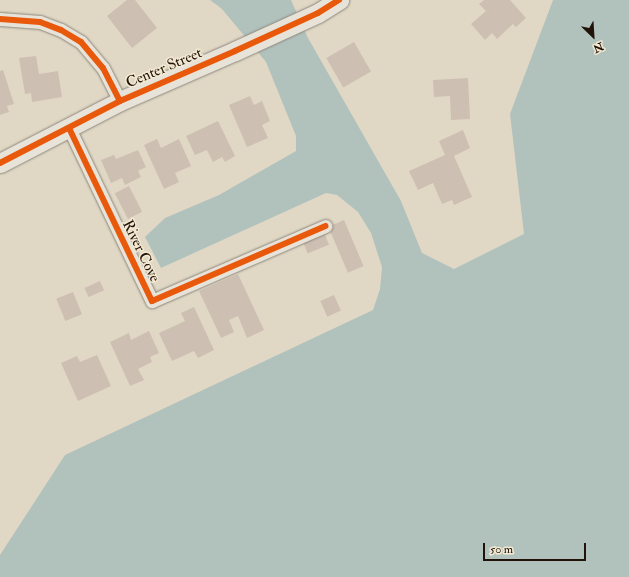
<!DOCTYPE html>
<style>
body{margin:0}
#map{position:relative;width:629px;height:577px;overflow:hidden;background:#e0d8c5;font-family:"IM FELL Double Pica",serif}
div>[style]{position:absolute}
.water>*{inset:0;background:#b1c2bd}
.building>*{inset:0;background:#cebfb3;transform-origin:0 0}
.roads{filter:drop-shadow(0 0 1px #8e877b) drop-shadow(0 0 1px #8e877b)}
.street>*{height:13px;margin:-6.5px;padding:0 6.5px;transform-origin:6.5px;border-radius:6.5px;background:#e7e3d9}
.secondary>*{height:19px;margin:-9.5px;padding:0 9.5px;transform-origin:9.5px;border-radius:9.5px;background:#e7e3d9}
.cycleway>*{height:6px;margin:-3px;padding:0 3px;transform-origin:3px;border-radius:3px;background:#e8590c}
span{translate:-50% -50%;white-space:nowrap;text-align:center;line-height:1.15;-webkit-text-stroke:3px #f3e9d2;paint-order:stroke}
.street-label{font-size:15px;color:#211308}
.north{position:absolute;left:573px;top:16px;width:40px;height:40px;-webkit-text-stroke:3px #f3e9d2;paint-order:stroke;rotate:155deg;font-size:11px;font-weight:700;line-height:16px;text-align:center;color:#211308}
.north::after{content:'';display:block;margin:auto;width:14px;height:18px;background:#211308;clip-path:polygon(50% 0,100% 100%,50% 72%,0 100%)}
.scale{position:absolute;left:483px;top:543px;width:103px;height:18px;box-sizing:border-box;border:2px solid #211308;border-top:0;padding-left:5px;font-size:12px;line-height:14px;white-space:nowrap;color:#211308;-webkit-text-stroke:3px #f3e9d2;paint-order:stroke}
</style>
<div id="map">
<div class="water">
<div style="clip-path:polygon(210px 0,291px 0,308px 38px,401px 201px,422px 253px,454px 269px,524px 234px,510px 114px,553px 0,629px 0,629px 577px,0 577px,0 555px,65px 455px,373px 310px,380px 289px,382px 267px,371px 233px,358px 212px,337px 195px,326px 193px,161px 268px,145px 237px,165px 218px,219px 195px,296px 151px,296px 136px,266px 62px,222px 9px)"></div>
</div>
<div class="building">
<div style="clip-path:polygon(127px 0,135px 0,157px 28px,132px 48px,107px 16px)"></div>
<div style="clip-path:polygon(484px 0,510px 0,526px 18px,516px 27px,513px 24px,497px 39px,492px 33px,485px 40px,471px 24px,486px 11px,479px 4px)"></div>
<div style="left:354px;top:42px;width:34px;height:32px;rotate:60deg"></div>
<div style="clip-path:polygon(36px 56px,39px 74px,58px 71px,62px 97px,32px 102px,31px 93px,25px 94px,19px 58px)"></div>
<div style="clip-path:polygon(3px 70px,14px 104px,7px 106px,9px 112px,0 115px,0 71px)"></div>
<div style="clip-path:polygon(468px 78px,470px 119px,451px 120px,450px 96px,434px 97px,433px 80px)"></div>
<div style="clip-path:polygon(250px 96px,254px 105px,262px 101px,270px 121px,262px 125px,268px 138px,247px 147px,229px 105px)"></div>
<div style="clip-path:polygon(218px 121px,235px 156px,225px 162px,222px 157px,213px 162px,207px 150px,195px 155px,186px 136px)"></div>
<div style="clip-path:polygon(463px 130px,470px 148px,454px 156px,472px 197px,454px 205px,452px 200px,442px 204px,433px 183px,418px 190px,409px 171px,445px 155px,439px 141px)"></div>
<div style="clip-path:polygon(157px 139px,161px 148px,179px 139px,191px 166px,175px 173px,179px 182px,164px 189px,144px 145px)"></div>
<div style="clip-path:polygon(138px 150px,146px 167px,138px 171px,141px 177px,125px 185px,122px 178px,111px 183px,101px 160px,114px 155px,116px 159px)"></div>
<div style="left:129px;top:186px;width:29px;height:16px;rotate:63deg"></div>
<div style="left:344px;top:220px;width:50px;height:17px;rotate:67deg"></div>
<div style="left:323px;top:230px;width:16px;height:23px;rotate:68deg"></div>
<div style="clip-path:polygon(238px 274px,264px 330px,247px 338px,238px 316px,229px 320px,234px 332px,221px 338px,199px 291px)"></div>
<div style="left:100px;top:281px;width:10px;height:17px;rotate:66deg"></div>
<div style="left:73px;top:292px;width:24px;height:18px;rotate:68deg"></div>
<div style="left:334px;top:295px;width:17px;height:15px;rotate:66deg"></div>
<div style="clip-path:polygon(194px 307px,214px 350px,198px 358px,194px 351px,172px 361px,159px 333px,185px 321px,181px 313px)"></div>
<div style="clip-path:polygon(149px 331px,159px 353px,150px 357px,152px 362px,138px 369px,144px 380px,130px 386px,110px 342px,129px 333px,131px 340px)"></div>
<div style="clip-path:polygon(97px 355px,111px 386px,78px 401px,61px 363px,77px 356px,80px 362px)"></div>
</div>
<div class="roads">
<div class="street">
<div style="left:0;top:19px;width:40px;rotate:4.3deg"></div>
<div style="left:40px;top:22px;width:22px;rotate:21deg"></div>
<div style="left:61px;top:30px;width:23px;rotate:31deg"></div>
<div style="left:81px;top:42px;width:34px;rotate:50deg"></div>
<div style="left:103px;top:68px;width:37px;rotate:63deg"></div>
<div style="left:69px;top:128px;width:192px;rotate:64.4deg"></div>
<div style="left:152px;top:301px;width:189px;rotate:-23.4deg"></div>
</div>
<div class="secondary">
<div style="left:0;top:163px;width:135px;rotate:-27.3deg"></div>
<div style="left:120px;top:101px;width:125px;rotate:-23.5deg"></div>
<div style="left:235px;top:51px;width:91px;rotate:-24.6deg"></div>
<div style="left:318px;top:13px;width:25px;rotate:-32deg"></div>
</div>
</div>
<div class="cycleway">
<div style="left:0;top:19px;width:40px;rotate:4.3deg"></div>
<div style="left:40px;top:22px;width:22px;rotate:21deg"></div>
<div style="left:61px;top:30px;width:23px;rotate:31deg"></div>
<div style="left:81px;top:42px;width:34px;rotate:50deg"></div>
<div style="left:103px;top:68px;width:37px;rotate:63deg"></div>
<div style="left:69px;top:128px;width:192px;rotate:64.4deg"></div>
<div style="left:152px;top:301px;width:189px;rotate:-23.4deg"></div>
<div style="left:0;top:163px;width:135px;rotate:-27.3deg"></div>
<div style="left:120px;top:101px;width:125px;rotate:-23.5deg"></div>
<div style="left:235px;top:51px;width:91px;rotate:-24.6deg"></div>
<div style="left:318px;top:13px;width:25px;rotate:-32deg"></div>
</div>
<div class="street-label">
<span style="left:164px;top:68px;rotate:-23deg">Center Street</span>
<span style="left:141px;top:251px;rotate:64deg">River Cove</span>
</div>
<div class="north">N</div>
<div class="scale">50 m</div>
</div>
